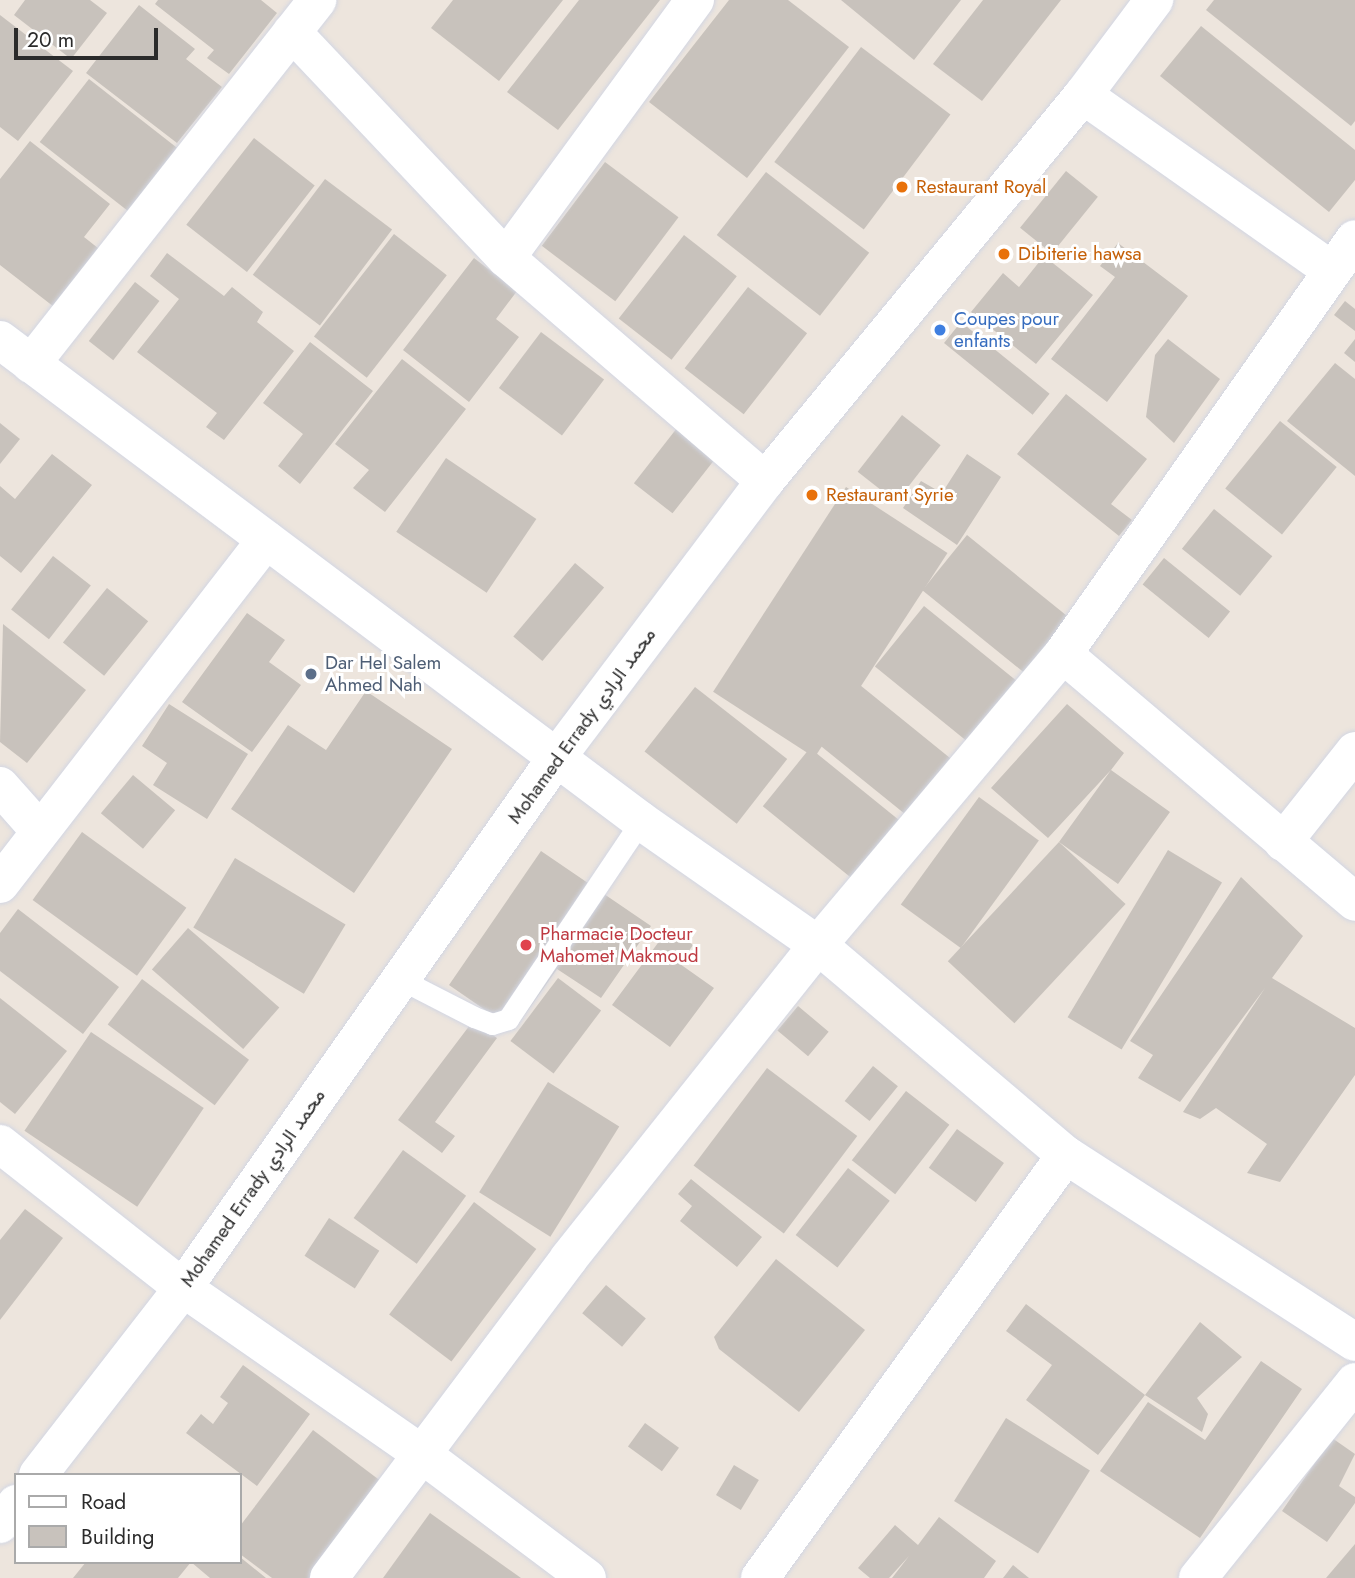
<!DOCTYPE html>
<meta charset="utf-8">
<style>
body{margin:0}
#map{position:relative;width:1355px;height:1578px;overflow:hidden;background:#ede5dd;font-family:Jost,Vazirmatn,sans-serif}
div>[style]{position:absolute}
.building>*{inset:0;background:#c8c2bc;transform-origin:0 0}
.roads{filter:drop-shadow(0 0 2px #d2d6e3) drop-shadow(0 0 2px #d2d6e3)}
.lane>*{height:21px;margin:-10.5px;padding:0 10.5px;transform-origin:10.5px;border-radius:10.5px;background:#fff}
.street>*{height:38px;margin:-19px;padding:0 19px;transform-origin:19px;border-radius:19px;background:#fff}
.secondary>*{height:38px;margin:-19px;padding:0 19px;transform-origin:19px;border-radius:19px;background:#fff}
.dots>*{width:19px;height:19px;translate:-50% -50%;box-sizing:border-box;border:4px solid #fff;border-radius:50%}
span{translate:-50% -50%;white-space:nowrap;text-align:center;line-height:1.15;-webkit-text-stroke:6px #fff;paint-order:stroke}
.food-label{font-size:19px;color:#c56008}
.left{translate:0 -50%;text-align:left}
.shop-label{font-size:19px;color:#366cbe}
.service-label{font-size:19px;color:#4e5e75}
.street-label{font-size:19px;color:#2b2b2b}
.health-label{font-size:19px;color:#be3a42}
.legend{position:absolute;left:14px;top:1473px;width:228px;height:91px;box-sizing:border-box;background:#fff;border:2px solid #aaa;margin:0;padding:9px 12px;list-style:none;font-size:21px;color:#2b2b2b}
.legend li{display:flex;align-items:center;gap:14px;height:35px}
.legend b{width:35px;border:2px solid #aaa}
.scale{position:absolute;left:14px;top:28px;width:144px;height:32px;box-sizing:border-box;border:4px solid #2b2b2b;border-top:0;padding-left:9px;font-size:21px;line-height:24px;white-space:nowrap;color:#2b2b2b;-webkit-text-stroke:5px #fff;paint-order:stroke}
</style>
<div id="map">
<div class="building">
<div style="clip-path:polygon(25px 0,90px 0,107px 13px,71px 59px,14px 15px)"></div>
<div style="clip-path:polygon(158px 0,261px 0,277px 13px,229px 74px,207px 58px,214px 50px,155px 4px)"></div>
<div style="clip-path:polygon(453px 0,563px 0,499px 81px,431px 28px)"></div>
<div style="clip-path:polygon(579px 0,660px 0,558px 130px,507px 92px)"></div>
<div style="clip-path:polygon(729px 0,788px 0,849px 47px,747px 178px,649px 102px)"></div>
<div style="clip-path:polygon(841px 0,961px 0,914px 60px)"></div>
<div style="clip-path:polygon(983px 0,1061px 0,982px 101px,933px 64px)"></div>
<div style="clip-path:polygon(1214px 0,1355px 0,1355px 121px,1351px 126px,1206px 10px)"></div>
<div style="clip-path:polygon(139px 5px,195px 49px,186px 59px,222px 87px,177px 143px,86px 73px)"></div>
<div style="clip-path:polygon(0 15px,73px 71px,18px 141px,0 127px)"></div>
<div style="clip-path:polygon(1201px 26px,1355px 150px,1355px 180px,1329px 212px,1160px 76px)"></div>
<div style="left:861px;top:47px;width:112px;height:144px;rotate:37deg"></div>
<div style="left:89px;top:79px;width:114px;height:80px;rotate:38deg"></div>
<div style="left:254px;top:138px;width:77px;height:110px;rotate:38deg"></div>
<div style="clip-path:polygon(30px 141px,110px 204px,84px 237px,103px 252px,58px 310px,0 265px,0 179px)"></div>
<div style="left:605px;top:162px;width:92px;height:105px;rotate:37deg"></div>
<div style="left:1066px;top:171px;width:41px;height:73px;rotate:39deg"></div>
<div style="left:766px;top:172px;width:131px;height:80px;rotate:38deg"></div>
<div style="left:325px;top:179px;width:84px;height:120px;rotate:37deg"></div>
<div style="left:394px;top:234px;width:67px;height:130px;rotate:38deg"></div>
<div style="left:684px;top:235px;width:67px;height:106px;rotate:38deg"></div>
<div style="clip-path:polygon(1118px 243px,1188px 296px,1107px 402px,1051px 359px,1115px 277px,1100px 266px)"></div>
<div style="clip-path:polygon(167px 253px,224px 296px,232px 287px,263px 312px,257px 322px,294px 351px,224px 440px,206px 427px,217px 413px,137px 352px,179px 299px,150px 276px)"></div>
<div style="clip-path:polygon(1044px 256px,1093px 295px,1036px 364px,971px 312px,1003px 273px,1019px 287px)"></div>
<div style="clip-path:polygon(474px 258px,517px 291px,496px 319px,519px 337px,469px 402px,403px 350px)"></div>
<div style="left:135px;top:282px;width:31px;height:75px;rotate:38deg"></div>
<div style="left:748px;top:287px;width:75px;height:103px;rotate:38deg"></div>
<div style="clip-path:polygon(1345px 301px,1355px 309px,1355px 331px,1334px 315px)"></div>
<div style="left:961px;top:322px;width:114px;height:27px;rotate:39deg"></div>
<div style="left:541px;top:332px;width:79px;height:70px;rotate:37deg"></div>
<div style="clip-path:polygon(1168px 339px,1220px 379px,1174px 443px,1146px 417px,1155px 355px)"></div>
<div style="clip-path:polygon(1355px 339px,1355px 362px,1344px 353px)"></div>
<div style="clip-path:polygon(310px 342px,373px 391px,300px 484px,278px 466px,303px 434px,263px 403px)"></div>
<div style="clip-path:polygon(402px 359px,466px 409px,385px 512px,353px 488px,369px 470px,335px 444px)"></div>
<div style="clip-path:polygon(1335px 363px,1355px 379px,1355px 476px,1287px 421px)"></div>
<div style="clip-path:polygon(1066px 394px,1147px 459px,1111px 504px,1132px 520px,1119px 536px,1017px 454px)"></div>
<div style="left:902px;top:415px;width:49px;height:72px;rotate:38deg"></div>
<div style="left:1280px;top:421px;width:73px;height:87px;rotate:39deg"></div>
<div style="clip-path:polygon(0 423px,20px 439px,0 464px)"></div>
<div style="left:677px;top:428px;width:49px;height:70px;rotate:38deg"></div>
<div style="clip-path:polygon(52px 454px,92px 485px,21px 573px,0 556px,0 486px,15px 499px)"></div>
<div style="clip-path:polygon(967px 454px,1001px 477px,957px 545px,903px 508px,921px 481px,942px 493px)"></div>
<div style="left:446px;top:458px;width:109px;height:89px;rotate:34deg"></div>
<div style="left:846px;top:487px;width:121px;height:244px;rotate:33deg"></div>
<div style="left:1214px;top:509px;width:75px;height:51px;rotate:39deg"></div>
<div style="left:967px;top:535px;width:132px;height:71px;rotate:39deg"></div>
<div style="left:53px;top:556px;width:48px;height:68px;rotate:38deg"></div>
<div style="left:1164px;top:558px;width:85px;height:34px;rotate:39deg"></div>
<div style="left:575px;top:563px;width:38px;height:96px;rotate:40deg"></div>
<div style="left:107px;top:588px;width:53px;height:70px;rotate:39deg"></div>
<div style="left:924px;top:606px;width:124px;height:78px;rotate:39deg"></div>
<div style="clip-path:polygon(247px 613px,285px 640px,269px 662px,301px 685px,252px 752px,182px 702px)"></div>
<div style="clip-path:polygon(3px 624px,86px 690px,27px 763px,0 742px)"></div>
<div style="left:855px;top:681px;width:125px;height:72px;rotate:39deg"></div>
<div style="left:695px;top:687px;width:117px;height:82px;rotate:38deg"></div>
<div style="clip-path:polygon(366px 691px,452px 749px,354px 893px,231px 809px,288px 725px,326px 750px)"></div>
<div style="clip-path:polygon(169px 704px,248px 754px,207px 819px,153px 785px,167px 763px,142px 746px)"></div>
<div style="clip-path:polygon(1067px 704px,1124px 753px,1111px 770px,1170px 812px,1118px 884px,1059px 842px,1111px 770px,1048px 838px,991px 788px)"></div>
<div style="left:810px;top:748px;width:116px;height:75px;rotate:39deg"></div>
<div style="left:133px;top:775px;width:55px;height:50px;rotate:40deg"></div>
<div style="left:979px;top:797px;width:74px;height:133px;rotate:36deg"></div>
<div style="left:82px;top:832px;width:129px;height:84px;rotate:36deg"></div>
<div style="left:1059px;top:842px;width:91px;height:163px;rotate:43deg"></div>
<div style="left:1168px;top:850px;width:63px;height:195px;rotate:31deg"></div>
<div style="clip-path:polygon(541px 851px,651px 926px,601px 998px,557px 969px,514px 1030px,449px 985px)"></div>
<div style="left:235px;top:858px;width:129px;height:81px;rotate:31deg"></div>
<div style="clip-path:polygon(1241px 877px,1303px 936px,1272px 978px,1355px 1028px,1355px 1075px,1280px 1182px,1247px 1173px,1267px 1144px,1216px 1108px,1200px 1119px,1183px 1112px,1265px 988px,1180px 1102px,1138px 1078px,1153px 1055px,1130px 1041px)"></div>
<div style="clip-path:polygon(18px 909px,119px 987px,83px 1034px,0 971px,0 933px)"></div>
<div style="left:188px;top:928px;width:121px;height:55px;rotate:41deg"></div>
<div style="clip-path:polygon(669px 928px,693px 945px,680px 964px,714px 988px,670px 1047px,612px 1005px)"></div>
<div style="left:558px;top:978px;width:54px;height:79px;rotate:37deg"></div>
<div style="left:142px;top:979px;width:134px;height:57px;rotate:37deg"></div>
<div style="clip-path:polygon(0 998px,67px 1051px,15px 1114px,0 1102px)"></div>
<div style="left:798px;top:1006px;width:40px;height:32px;rotate:40deg"></div>
<div style="clip-path:polygon(473px 1021px,497px 1038px,435px 1122px,455px 1136px,442px 1153px,398px 1120px)"></div>
<div style="left:91px;top:1032px;width:136px;height:119px;rotate:34deg"></div>
<div style="left:873px;top:1066px;width:32px;height:45px;rotate:39deg"></div>
<div style="left:767px;top:1068px;width:113px;height:122px;rotate:37deg"></div>
<div style="left:548px;top:1082px;width:84px;height:130px;rotate:32deg"></div>
<div style="left:906px;top:1091px;width:55px;height:88px;rotate:38deg"></div>
<div style="left:957px;top:1129px;width:58px;height:48px;rotate:36deg"></div>
<div style="left:403px;top:1150px;width:78px;height:84px;rotate:36deg"></div>
<div style="left:848px;top:1168px;width:53px;height:85px;rotate:38deg"></div>
<div style="clip-path:polygon(691px 1179px,762px 1237px,737px 1267px,680px 1221px,692px 1206px,678px 1194px)"></div>
<div style="left:474px;top:1202px;width:78px;height:141px;rotate:37deg"></div>
<div style="clip-path:polygon(25px 1209px,63px 1238px,0 1320px,0 1240px)"></div>
<div style="left:329px;top:1218px;width:60px;height:45px;rotate:33deg"></div>
<div style="clip-path:polygon(776px 1259px,865px 1330px,799px 1412px,719px 1349px,714px 1337px)"></div>
<div style="left:606px;top:1285px;width:52px;height:37px;rotate:40deg"></div>
<div style="clip-path:polygon(1026px 1304px,1145px 1395px,1098px 1455px,1026px 1400px,1052px 1365px,1006px 1331px)"></div>
<div style="clip-path:polygon(1200px 1322px,1242px 1357px,1197px 1398px,1208px 1414px,1202px 1432px,1145px 1395px)"></div>
<div style="clip-path:polygon(1261px 1361px,1302px 1389px,1200px 1538px,1100px 1471px,1148px 1402px,1205px 1440px)"></div>
<div style="clip-path:polygon(243px 1365px,310px 1414px,257px 1486px,186px 1433px,201px 1414px,213px 1424px,228px 1403px,220px 1397px)"></div>
<div style="left:1006px;top:1418px;width:99px;height:98px;rotate:32deg"></div>
<div style="left:645px;top:1423px;width:42px;height:29px;rotate:36deg"></div>
<div style="clip-path:polygon(313px 1430px,382px 1482px,309px 1578px,272px 1578px,240px 1554px,240px 1526px)"></div>
<div style="clip-path:polygon(1332px 1438px,1355px 1454px,1339px 1486px,1355px 1497px,1355px 1503px,1327px 1542px,1282px 1511px)"></div>
<div style="left:734px;top:1465px;width:29px;height:35px;rotate:31deg"></div>
<div style="clip-path:polygon(430px 1513px,521px 1578px,383px 1578px)"></div>
<div style="clip-path:polygon(939px 1517px,996px 1561px,984px 1578px,892px 1578px,909px 1556px,889px 1578px,870px 1578px,858px 1568px,895px 1525px,918px 1545px)"></div>
<div style="clip-path:polygon(1355px 1544px,1355px 1578px,1326px 1578px)"></div>
<div style="clip-path:polygon(240px 1557px,266px 1578px,210px 1578px,191px 1562px,240px 1562px)"></div>
<div style="clip-path:polygon(86px 1562px,191px 1562px,178px 1578px,73px 1578px)"></div>
<div style="clip-path:polygon(1013px 1565px,1029px 1578px,1003px 1578px)"></div>
</div>
<div class="roads">
<div class="lane">
<div style="left:400px;top:979px;width:83px;rotate:27.2deg"></div>
<div style="left:474px;top:1017px;width:19px;rotate:21deg"></div>
<div style="left:492px;top:1024px;width:17px;rotate:-17deg"></div>
<div style="left:508px;top:1019px;width:239px;rotate:-56.1deg"></div>
</div>
<div class="street">
<div style="left:292px;top:32px;width:311px;rotate:46.6deg"></div>
<div style="left:506px;top:258px;width:342px;rotate:40.7deg"></div>
<div style="left:1083px;top:95px;width:302px;rotate:35.2deg"></div>
<div style="left:506px;top:258px;width:320px;rotate:-53.8deg"></div>
<div style="left:0;top:340px;width:801px;rotate:36.88deg"></div>
<div style="left:641px;top:821px;width:216px;rotate:35deg"></div>
<div style="left:818px;top:945px;width:325px;rotate:40.3deg"></div>
<div style="left:1066px;top:1155px;width:344px;rotate:32.9deg"></div>
<div style="left:31px;top:364px;width:463px;rotate:-51.8deg"></div>
<div style="left:1063px;top:654px;width:383px;rotate:40.3deg"></div>
<div style="left:0;top:786px;width:60px;rotate:48.4deg"></div>
<div style="left:1283px;top:842px;width:116px;rotate:-51.6deg"></div>
<div style="left:0;top:884px;width:435px;rotate:-52.3deg"></div>
<div style="left:0;top:1144px;width:233px;rotate:38.2deg"></div>
<div style="left:183px;top:1288px;width:292px;rotate:34.8deg"></div>
<div style="left:423px;top:1455px;width:205px;rotate:36.9deg"></div>
<div style="left:329px;top:1578px;width:400px;rotate:-53.1deg"></div>
<div style="left:569px;top:1258px;width:400px;rotate:-51.5deg"></div>
<div style="left:818px;top:945px;width:380px;rotate:-49.9deg"></div>
<div style="left:1063px;top:654px;width:507px;rotate:-54.87deg"></div>
<div style="left:760px;top:1578px;width:522px;rotate:-54.12deg"></div>
<div style="left:1198px;top:1578px;width:251px;rotate:-51.3deg"></div>
</div>
<div class="secondary">
<div style="left:38px;top:1475px;width:237px;rotate:-52.2deg"></div>
<div style="left:183px;top:1288px;width:649px;rotate:-54.84deg"></div>
<div style="left:557px;top:757px;width:346px;rotate:-53deg"></div>
<div style="left:765px;top:481px;width:500px;rotate:-50.52deg"></div>
<div style="left:1083px;top:95px;width:119px;rotate:-53.2deg"></div>
<div style="left:0;top:1524px;width:26px;rotate:-51deg"></div>
</div>
</div>
<div class="dots">
<div style="left:902px;top:187px;background:#e8710a"></div>
<div style="left:1004px;top:254px;background:#e8710a"></div>
<div style="left:940px;top:330px;background:#3f7fe0"></div>
<div style="left:812px;top:495px;background:#e8710a"></div>
<div style="left:311px;top:674px;background:#5c6f8a"></div>
<div style="left:526px;top:945px;background:#e0444e"></div>
</div>
<div class="food-label">
<span class="left" style="left:916px;top:187px">Restaurant Royal</span>
<span class="left" style="left:1018px;top:254px">Dibiterie hawsa</span>
<span class="left" style="left:826px;top:495px">Restaurant Syrie</span>
</div>
<div class="shop-label">
<span class="left" style="left:954px;top:330px">Coupes pour<br>enfants</span>
</div>
<div class="service-label">
<span class="left" style="left:325px;top:674px">Dar Hel Salem<br>Ahmed Nah</span>
</div>
<div class="street-label">
<span style="left:582px;top:726px;rotate:-54deg">Mohamed Errady محمد الرادي</span>
<span style="left:253px;top:1188px;rotate:-55deg">Mohamed Errady محمد الرادي</span>
</div>
<div class="health-label">
<span class="left" style="left:540px;top:945px">Pharmacie Docteur<br>Mahomet Makmoud</span>
</div>
<ul class="legend">
<li><b style="height:9px;background:#fff"></b>Road</li>
<li><b style="height:19px;background:#c8c2bc"></b>Building</li>
</ul>
<div class="scale">20 m</div>
</div>
